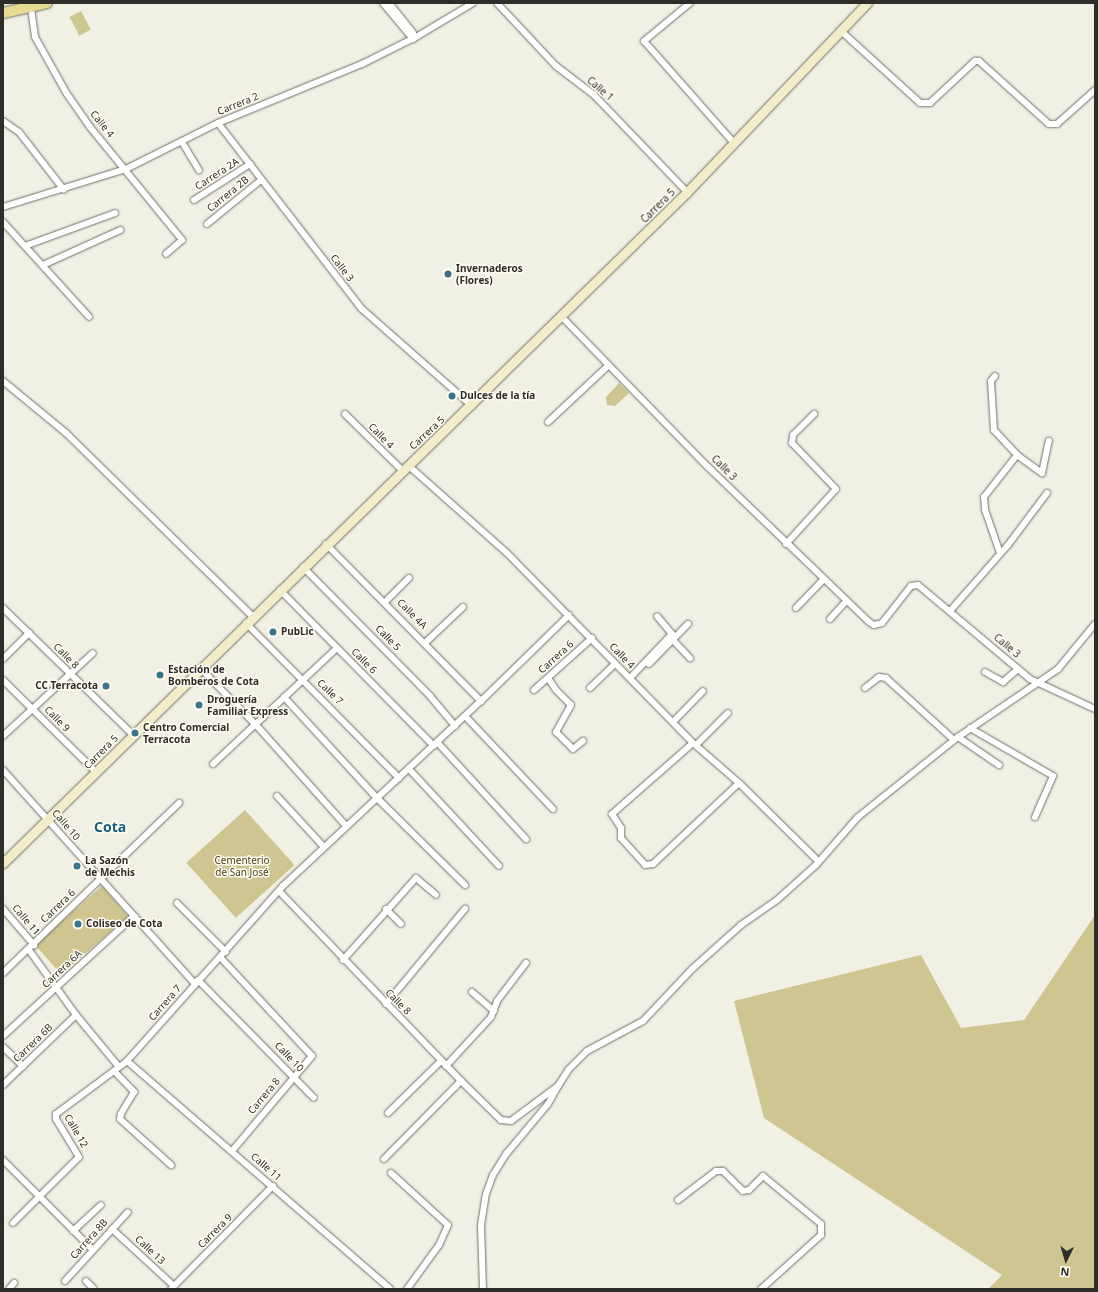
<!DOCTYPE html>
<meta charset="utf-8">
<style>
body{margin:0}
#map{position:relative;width:1098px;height:1292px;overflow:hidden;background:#f1f0e5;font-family:"Noto Sans",sans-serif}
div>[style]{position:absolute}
.green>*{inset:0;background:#cec590;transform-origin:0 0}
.roads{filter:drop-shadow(0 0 1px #706f65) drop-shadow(0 0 1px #706f65)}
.street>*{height:6px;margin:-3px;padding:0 3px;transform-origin:3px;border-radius:3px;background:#fff}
.secondary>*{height:9px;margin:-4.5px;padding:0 4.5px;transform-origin:4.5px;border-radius:4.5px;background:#f3ecc8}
.primary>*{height:10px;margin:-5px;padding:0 5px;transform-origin:5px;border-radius:5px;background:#e7da91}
.dots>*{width:11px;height:11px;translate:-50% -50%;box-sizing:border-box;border:2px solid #fffdf2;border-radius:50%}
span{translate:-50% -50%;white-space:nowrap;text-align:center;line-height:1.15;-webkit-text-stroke:3px #fffdf2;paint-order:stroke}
.street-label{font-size:10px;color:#2e2d29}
.poi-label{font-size:10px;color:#2e2d29;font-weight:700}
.left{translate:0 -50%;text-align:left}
.right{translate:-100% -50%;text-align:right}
.park-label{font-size:10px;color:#494117}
.district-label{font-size:14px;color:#175f7a;font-weight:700}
.frame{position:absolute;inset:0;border:4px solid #2e2d29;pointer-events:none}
.north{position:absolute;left:1046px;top:1240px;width:40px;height:40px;-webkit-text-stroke:3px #fffdf2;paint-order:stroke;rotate:185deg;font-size:11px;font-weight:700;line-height:16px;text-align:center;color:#2e2d29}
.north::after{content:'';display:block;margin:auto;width:14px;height:18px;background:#2e2d29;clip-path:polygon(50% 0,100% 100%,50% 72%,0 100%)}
</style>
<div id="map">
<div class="green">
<div style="left:81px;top:11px;width:21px;height:13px;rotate:62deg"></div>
<div style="clip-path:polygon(619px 383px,629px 393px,615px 406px,607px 405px,606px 397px)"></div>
<div style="left:245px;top:810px;width:74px;height:79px;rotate:48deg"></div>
<div style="left:102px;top:886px;width:40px;height:89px;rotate:49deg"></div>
<div style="clip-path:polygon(1095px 915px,1095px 1289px,988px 1289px,1002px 1275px,764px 1118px,734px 1001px,921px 955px,961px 1028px,1024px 1020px)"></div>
</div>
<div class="roads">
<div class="street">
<div style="left:383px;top:3px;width:47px;rotate:50.2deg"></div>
<div style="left:389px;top:3px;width:38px;rotate:51deg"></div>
<div style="left:497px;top:3px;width:86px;rotate:46.9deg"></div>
<div style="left:556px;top:66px;width:48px;rotate:37.3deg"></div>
<div style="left:594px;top:95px;width:134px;rotate:46.2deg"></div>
<div style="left:690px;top:3px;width:60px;rotate:140.4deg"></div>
<div style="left:644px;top:41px;width:136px;rotate:48.6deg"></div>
<div style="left:31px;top:8px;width:29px;rotate:82deg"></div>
<div style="left:35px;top:37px;width:65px;rotate:60.7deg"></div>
<div style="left:67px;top:94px;width:40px;rotate:55.1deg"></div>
<div style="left:90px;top:127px;width:146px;rotate:50.8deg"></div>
<div style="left:182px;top:240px;width:21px;rotate:139deg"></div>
<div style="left:841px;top:31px;width:107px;rotate:42.3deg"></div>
<div style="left:920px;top:103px;width:10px"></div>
<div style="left:930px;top:103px;width:62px;rotate:-43deg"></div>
<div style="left:975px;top:61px;width:4px"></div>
<div style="left:979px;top:61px;width:94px;rotate:42deg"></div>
<div style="left:1049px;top:124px;width:8px"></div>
<div style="left:1057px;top:124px;width:51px;rotate:-41.8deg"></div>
<div style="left:3px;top:121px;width:19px;rotate:35deg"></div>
<div style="left:19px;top:132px;width:73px;rotate:52.2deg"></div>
<div style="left:218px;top:123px;width:235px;rotate:52.3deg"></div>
<div style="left:362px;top:309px;width:147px;rotate:41.4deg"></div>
<div style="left:182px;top:142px;width:33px;rotate:59deg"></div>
<div style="left:194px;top:200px;width:67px;rotate:-32.7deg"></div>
<div style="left:3px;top:207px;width:129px;rotate:-17.2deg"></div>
<div style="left:126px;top:169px;width:103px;rotate:-26.6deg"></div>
<div style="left:218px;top:123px;width:156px;rotate:-22.3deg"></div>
<div style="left:362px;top:64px;width:60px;rotate:-26.6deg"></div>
<div style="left:416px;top:37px;width:66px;rotate:-30.8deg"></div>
<div style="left:3px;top:222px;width:128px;rotate:47.8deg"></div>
<div style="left:207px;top:224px;width:70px;rotate:-39.2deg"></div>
<div style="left:25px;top:246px;width:96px;rotate:-20.1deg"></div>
<div style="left:43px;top:265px;width:85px;rotate:-24.4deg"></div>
<div style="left:562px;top:317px;width:209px;rotate:45.8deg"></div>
<div style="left:708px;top:467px;width:223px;rotate:43.9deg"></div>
<div style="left:869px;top:622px;width:6px;rotate:31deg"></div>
<div style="left:874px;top:625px;width:8px;rotate:-14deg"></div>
<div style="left:882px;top:623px;width:47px;rotate:-51.9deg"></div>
<div style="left:911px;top:586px;width:7px;rotate:-8deg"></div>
<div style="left:918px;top:585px;width:146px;rotate:40deg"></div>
<div style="left:1030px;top:679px;width:72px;rotate:24.8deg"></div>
<div style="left:995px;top:376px;width:6px;rotate:129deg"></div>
<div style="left:991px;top:381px;width:49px;rotate:86.5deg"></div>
<div style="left:994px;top:430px;width:34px;rotate:47deg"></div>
<div style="left:1017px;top:455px;width:31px;rotate:36deg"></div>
<div style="left:1042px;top:473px;width:33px;rotate:-78deg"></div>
<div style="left:3px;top:381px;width:82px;rotate:39.5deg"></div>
<div style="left:66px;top:433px;width:262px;rotate:44.5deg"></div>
<div style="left:345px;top:414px;width:81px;rotate:44.5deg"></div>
<div style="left:548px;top:422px;width:83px;rotate:-43.1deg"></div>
<div style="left:409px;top:466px;width:131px;rotate:41.6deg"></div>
<div style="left:507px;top:553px;width:266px;rotate:45.6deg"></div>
<div style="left:693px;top:743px;width:61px;rotate:41deg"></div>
<div style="left:739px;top:783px;width:112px;rotate:44.6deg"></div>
<div style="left:326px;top:544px;width:221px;rotate:45.4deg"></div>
<div style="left:786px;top:544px;width:74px;rotate:-47.7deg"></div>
<div style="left:836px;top:489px;width:64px;rotate:-133.7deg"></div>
<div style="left:792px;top:443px;width:8px;rotate:-83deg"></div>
<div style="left:793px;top:435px;width:30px;rotate:-45deg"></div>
<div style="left:1000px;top:553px;width:46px;rotate:-109.2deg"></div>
<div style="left:985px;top:510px;width:13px;rotate:-94deg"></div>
<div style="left:984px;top:497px;width:53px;rotate:-51.8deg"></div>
<div style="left:303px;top:567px;width:181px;rotate:45.4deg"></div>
<div style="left:430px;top:696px;width:39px;rotate:50deg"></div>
<div style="left:280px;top:590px;width:219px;rotate:45.4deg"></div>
<div style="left:385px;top:602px;width:34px;rotate:-45deg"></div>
<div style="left:3px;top:608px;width:182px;rotate:44.3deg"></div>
<div style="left:796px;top:608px;width:39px;rotate:-46deg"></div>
<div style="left:950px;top:611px;width:88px;rotate:-48.7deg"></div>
<div style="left:1008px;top:545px;width:65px;rotate:-53.1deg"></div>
<div style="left:830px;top:619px;width:24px;rotate:-48deg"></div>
<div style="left:246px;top:623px;width:218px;rotate:45.4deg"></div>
<div style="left:673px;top:640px;width:25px;rotate:47deg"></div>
<div style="left:426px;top:642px;width:51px;rotate:-43.4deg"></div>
<div style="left:3px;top:659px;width:37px;rotate:-45deg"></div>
<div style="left:649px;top:664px;width:56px;rotate:-45.7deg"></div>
<div style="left:985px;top:672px;width:21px;rotate:29deg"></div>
<div style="left:1003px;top:682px;width:20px;rotate:-41deg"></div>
<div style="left:206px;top:674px;width:73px;rotate:45.6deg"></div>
<div style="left:257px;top:726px;width:134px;rotate:48.3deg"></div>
<div style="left:548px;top:678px;width:14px;rotate:56deg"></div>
<div style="left:556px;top:690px;width:21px;rotate:45deg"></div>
<div style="left:571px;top:705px;width:31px;rotate:119deg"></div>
<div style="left:556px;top:732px;width:24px;rotate:45deg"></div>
<div style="left:573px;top:749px;width:13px;rotate:-39deg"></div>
<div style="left:630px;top:678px;width:61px;rotate:-46.3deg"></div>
<div style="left:672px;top:634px;width:23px;rotate:-130deg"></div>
<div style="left:3px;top:680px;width:131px;rotate:44.7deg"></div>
<div style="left:590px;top:688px;width:35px;rotate:-44deg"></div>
<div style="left:865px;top:688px;width:18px;rotate:-38deg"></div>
<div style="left:879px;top:677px;width:7px;rotate:8deg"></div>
<div style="left:886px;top:678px;width:92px;rotate:42.4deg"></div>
<div style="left:534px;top:690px;width:78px;rotate:-41.9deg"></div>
<div style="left:284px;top:697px;width:137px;rotate:47.4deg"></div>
<div style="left:377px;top:798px;width:124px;rotate:44.7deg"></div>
<div style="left:465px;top:716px;width:128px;rotate:46.6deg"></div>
<div style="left:673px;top:722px;width:43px;rotate:-45.9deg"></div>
<div style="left:970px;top:728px;width:96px;rotate:30deg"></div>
<div style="left:1053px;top:776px;width:45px;rotate:113.7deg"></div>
<div style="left:3px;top:736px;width:122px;rotate:-42.7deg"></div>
<div style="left:958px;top:737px;width:50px;rotate:34.3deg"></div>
<div style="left:437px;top:742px;width:132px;rotate:47.5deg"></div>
<div style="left:693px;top:743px;width:108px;rotate:138.8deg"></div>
<div style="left:612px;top:814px;width:17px;rotate:57deg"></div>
<div style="left:621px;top:828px;width:10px;rotate:90deg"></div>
<div style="left:621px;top:838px;width:36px;rotate:48deg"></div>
<div style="left:645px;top:865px;width:8px;rotate:-7deg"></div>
<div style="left:653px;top:864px;width:118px;rotate:-43.3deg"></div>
<div style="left:696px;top:745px;width:45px;rotate:-45deg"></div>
<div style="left:213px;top:764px;width:170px;rotate:-43.1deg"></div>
<div style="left:409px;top:769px;width:132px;rotate:47.1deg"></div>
<div style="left:3px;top:770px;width:288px;rotate:48.1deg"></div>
<div style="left:277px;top:796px;width:69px;rotate:47.3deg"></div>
<div style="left:279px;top:891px;width:263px;rotate:46.2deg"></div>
<div style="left:461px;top:1081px;width:56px;rotate:44.3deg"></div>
<div style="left:501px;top:1120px;width:10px;rotate:6deg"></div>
<div style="left:511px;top:1121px;width:59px;rotate:-36.7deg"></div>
<div style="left:558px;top:1086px;width:20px;rotate:-57deg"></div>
<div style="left:569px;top:1069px;width:25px;rotate:-45deg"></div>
<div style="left:587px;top:1051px;width:64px;rotate:-28.2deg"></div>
<div style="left:643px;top:1021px;width:71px;rotate:-46.7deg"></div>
<div style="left:692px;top:969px;width:66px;rotate:-41.9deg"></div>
<div style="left:741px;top:925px;width:44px;rotate:-34.8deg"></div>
<div style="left:777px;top:900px;width:52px;rotate:-41.9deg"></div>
<div style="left:816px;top:865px;width:64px;rotate:-48.8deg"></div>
<div style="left:858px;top:817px;width:128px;rotate:-38.7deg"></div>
<div style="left:958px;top:737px;width:121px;rotate:-34.2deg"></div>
<div style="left:1058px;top:669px;width:58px;rotate:-50.6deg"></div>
<div style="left:177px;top:903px;width:69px;rotate:45deg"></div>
<div style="left:3px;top:909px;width:48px;rotate:49.3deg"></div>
<div style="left:386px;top:909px;width:21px;rotate:45deg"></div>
<div style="left:29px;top:950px;width:80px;rotate:54.1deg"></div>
<div style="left:76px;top:1015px;width:67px;rotate:50.4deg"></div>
<div style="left:220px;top:957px;width:135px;rotate:47.1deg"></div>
<div style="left:312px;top:1056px;width:124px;rotate:130.1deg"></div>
<div style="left:343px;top:960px;width:110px;rotate:-48.3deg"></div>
<div style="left:416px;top:878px;width:26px;rotate:40deg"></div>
<div style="left:3px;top:973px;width:245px;rotate:-44deg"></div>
<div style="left:198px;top:980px;width:165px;rotate:45.5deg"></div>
<div style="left:472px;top:992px;width:29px;rotate:41deg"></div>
<div style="left:386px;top:1004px;width:124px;rotate:-50.3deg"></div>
<div style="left:3px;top:1036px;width:178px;rotate:-42.5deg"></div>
<div style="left:3px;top:1047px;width:28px;rotate:44deg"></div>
<div style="left:127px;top:1061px;width:348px;rotate:40.9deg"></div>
<div style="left:446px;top:1066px;width:67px;rotate:-47.4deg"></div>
<div style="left:491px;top:1017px;width:17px;rotate:-69deg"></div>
<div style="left:497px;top:1001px;width:48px;rotate:-52.7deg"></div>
<div style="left:115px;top:1072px;width:28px;rotate:46deg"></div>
<div style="left:134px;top:1092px;width:26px;rotate:121deg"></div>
<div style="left:121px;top:1114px;width:5px;rotate:101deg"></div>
<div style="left:120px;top:1119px;width:69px;rotate:42deg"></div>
<div style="left:3px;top:1085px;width:101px;rotate:-43.8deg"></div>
<div style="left:388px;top:1113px;width:74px;rotate:-44.5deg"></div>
<div style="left:384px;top:1159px;width:110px;rotate:-45.4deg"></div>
<div style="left:3px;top:1160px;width:126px;rotate:45deg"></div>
<div style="left:391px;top:1173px;width:77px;rotate:42.4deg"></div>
<div style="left:448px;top:1225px;width:22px;rotate:114deg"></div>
<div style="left:439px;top:1245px;width:54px;rotate:126deg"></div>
<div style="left:678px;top:1200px;width:48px;rotate:-37.3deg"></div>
<div style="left:716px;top:1171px;width:7px"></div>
<div style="left:723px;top:1171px;width:28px;rotate:45deg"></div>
<div style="left:743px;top:1191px;width:6px;rotate:-9deg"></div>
<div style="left:749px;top:1190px;width:20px;rotate:-45deg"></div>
<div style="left:763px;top:1176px;width:75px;rotate:39.6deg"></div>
<div style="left:821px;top:1224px;width:11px;rotate:90deg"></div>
<div style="left:821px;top:1235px;width:81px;rotate:138deg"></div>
<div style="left:13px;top:1223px;width:93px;rotate:-45deg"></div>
<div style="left:79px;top:1157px;width:44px;rotate:-121.2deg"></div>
<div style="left:56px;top:1119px;width:5px;rotate:-90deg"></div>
<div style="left:56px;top:1114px;width:89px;rotate:-36.7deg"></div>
<div style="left:127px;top:1061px;width:234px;rotate:-48.3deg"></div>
<div style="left:283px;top:886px;width:271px;rotate:-43.1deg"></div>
<div style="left:481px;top:701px;width:123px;rotate:-44.3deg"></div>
<div style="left:112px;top:1229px;width:84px;rotate:42.6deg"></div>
<div style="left:73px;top:1231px;width:38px;rotate:-43deg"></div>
<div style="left:65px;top:1281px;width:93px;rotate:-47.6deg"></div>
<div style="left:86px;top:1281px;width:11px;rotate:45deg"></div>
<div style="left:9px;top:1289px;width:8px;rotate:-50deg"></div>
<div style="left:171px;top:1289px;width:145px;rotate:-45.3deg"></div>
<div style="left:483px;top:1289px;width:64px;rotate:-91.8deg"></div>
<div style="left:481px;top:1225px;width:31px;rotate:-81deg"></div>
<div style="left:486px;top:1194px;width:20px;rotate:-70deg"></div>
<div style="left:493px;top:1175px;width:26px;rotate:-58deg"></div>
<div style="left:507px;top:1153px;width:64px;rotate:-50.1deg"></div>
<div style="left:548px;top:1104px;width:18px;rotate:-61deg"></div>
</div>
<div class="secondary">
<div style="left:3px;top:863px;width:958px;rotate:-44.45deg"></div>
<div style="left:687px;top:192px;width:261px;rotate:-46.4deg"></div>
</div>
<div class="primary">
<div style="left:3px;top:13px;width:45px;rotate:-12.8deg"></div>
</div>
</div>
<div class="dots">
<div style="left:448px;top:274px;background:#39738c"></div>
<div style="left:452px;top:396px;background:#39738c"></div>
<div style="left:273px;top:632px;background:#39738c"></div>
<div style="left:160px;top:675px;background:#39738c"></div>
<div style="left:106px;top:686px;background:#39738c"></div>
<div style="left:199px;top:705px;background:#39738c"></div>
<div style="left:135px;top:733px;background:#39738c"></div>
<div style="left:77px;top:866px;background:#39738c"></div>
<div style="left:78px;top:924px;background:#39738c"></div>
</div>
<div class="street-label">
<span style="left:600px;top:89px;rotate:41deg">Calle 1</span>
<span style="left:238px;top:104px;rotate:-22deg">Carrera 2</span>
<span style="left:102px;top:124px;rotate:51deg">Calle 4</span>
<span style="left:217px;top:174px;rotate:-33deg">Carrera 2A</span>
<span style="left:228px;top:194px;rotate:-39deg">Carrera 2B</span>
<span style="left:658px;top:206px;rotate:-45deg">Carrera 5</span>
<span style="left:342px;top:268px;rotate:52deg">Calle 3</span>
<span style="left:427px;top:433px;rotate:-43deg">Carrera 5</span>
<span style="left:381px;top:436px;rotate:45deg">Calle 4</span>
<span style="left:724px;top:468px;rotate:45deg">Calle 3</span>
<span style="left:412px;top:614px;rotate:45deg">Calle 4A</span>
<span style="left:388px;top:638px;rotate:46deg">Calle 5</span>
<span style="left:1007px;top:646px;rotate:40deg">Calle 3</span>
<span style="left:66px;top:656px;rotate:45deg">Calle 8</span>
<span style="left:622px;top:656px;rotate:46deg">Calle 4</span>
<span style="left:556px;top:657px;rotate:-42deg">Carrera 6</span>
<span style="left:364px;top:661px;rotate:45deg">Calle 6</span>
<span style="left:330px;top:692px;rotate:44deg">Calle 7</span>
<span style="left:57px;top:719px;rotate:45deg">Calle 9</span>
<span style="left:101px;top:752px;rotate:-45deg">Carrera 5</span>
<span style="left:66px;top:825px;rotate:49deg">Calle 10</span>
<span style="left:58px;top:906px;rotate:-44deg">Carrera 6</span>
<span style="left:26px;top:920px;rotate:50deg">Calle 11</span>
<span style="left:62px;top:969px;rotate:-43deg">Carrera 6A</span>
<span style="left:398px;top:1002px;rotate:45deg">Calle 8</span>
<span style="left:165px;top:1003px;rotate:-49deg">Carrera 7</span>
<span style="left:33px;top:1043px;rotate:-44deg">Carrera 6B</span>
<span style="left:289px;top:1057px;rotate:46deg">Calle 10</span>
<span style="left:264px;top:1096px;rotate:-50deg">Carrera 8</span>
<span style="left:76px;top:1131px;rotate:60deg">Calle 12</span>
<span style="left:266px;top:1167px;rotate:41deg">Calle 11</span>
<span style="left:215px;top:1231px;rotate:-45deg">Carrera 9</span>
<span style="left:89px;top:1239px;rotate:-48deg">Carrera 8B</span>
<span style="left:150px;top:1250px;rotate:43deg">Calle 13</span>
</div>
<div class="poi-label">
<span class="left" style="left:456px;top:274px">Invernaderos<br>(Flores)</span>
<span class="left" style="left:460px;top:396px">Dulces de la tía</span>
<span class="left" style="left:281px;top:632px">PubLic</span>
<span class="left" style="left:168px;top:675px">Estación de<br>Bomberos de Cota</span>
<span class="right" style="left:98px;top:686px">CC Terracota</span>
<span class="left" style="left:207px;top:705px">Droguería<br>Familiar Express</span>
<span class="left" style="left:143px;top:733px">Centro Comercial<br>Terracota</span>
<span class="left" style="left:85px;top:866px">La Sazón<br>de Mechis</span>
<span class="left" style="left:86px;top:924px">Coliseo de Cota</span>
</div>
<div class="park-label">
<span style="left:242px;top:866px">Cementerio<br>de San José</span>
</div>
<div class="district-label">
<span style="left:110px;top:827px">Cota</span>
</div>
<div class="frame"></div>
<div class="north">N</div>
</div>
